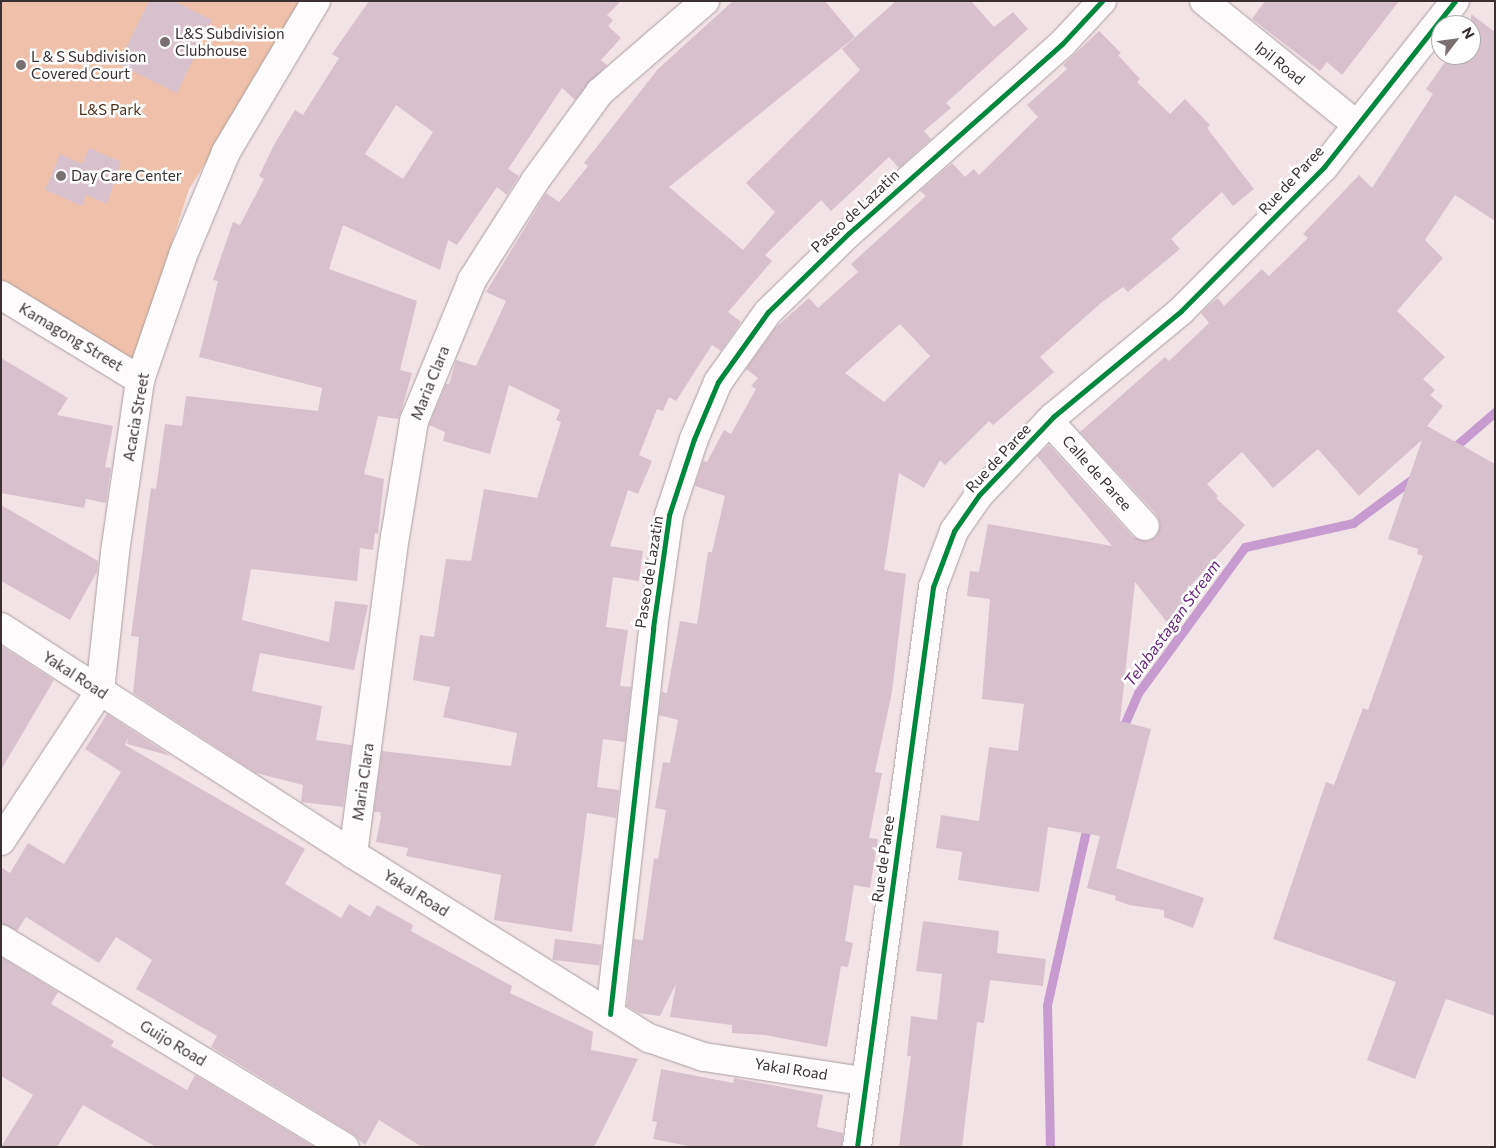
<!DOCTYPE html>
<style>
body{margin:0}
#map{position:relative;width:1496px;height:1148px;overflow:hidden;background:#f2e3e6;font-family:Commissioner,sans-serif}
div>[style]{position:absolute}
.green>*{inset:0;background:#efc1aa}
.stream>*{height:9px;margin:-4.5px;padding:0 4.5px;transform-origin:4.5px;border-radius:4.5px;background:#c79bd0}
.building>*{inset:0;background:#d8c1cd;transform-origin:0 0}
.roads{filter:drop-shadow(0 0 1px #a99ea1) drop-shadow(0 0 1px #a99ea1)}
.minor>*{height:28px;margin:-14px;padding:0 14px;transform-origin:14px;border-radius:14px;background:#fdfbfb}
.cycleway>*{height:5px;margin:-2.5px;padding:0 2.5px;transform-origin:2.5px;border-radius:2.5px;background:#00873e}
.dots>*{width:14px;height:14px;translate:-50% -50%;box-sizing:border-box;border:2px solid #fff;border-radius:50%}
span{translate:-50% -50%;white-space:nowrap;text-align:center;line-height:1.15;-webkit-text-stroke:5px #fff;paint-order:stroke}
.poi-label{font-size:15px;color:#3a3032}
.left{translate:0 -50%;text-align:left}
.street-label{font-size:15px;color:#3a3032}
.park-label{font-size:15px;color:#53311a}
.water-label{font-size:16px;color:#6a257d;font-style:italic}
.frame{position:absolute;inset:0;border:2px solid #3a3032;pointer-events:none}
.north{position:absolute;left:1431px;top:15px;width:50px;height:50px;box-sizing:border-box;background:#fff;border:1px solid #b0acad;border-radius:50%;rotate:60deg;font-size:14px;font-weight:700;line-height:20px;text-align:center;color:#3a3032}
.north::after{content:'';display:block;margin:auto;width:18px;height:22px;background:#7a6f71;clip-path:polygon(50% 0,100% 100%,50% 72%,0 100%)}
</style>
<div id="map">
<div class="green">
<div style="clip-path:polygon(1px 1px,308px 1px,189px 189px,130px 375px,1px 298px)"></div>
</div>
<div class="stream">
<div style="left:1450px;top:451px;width:60px;rotate:-40.9deg"></div>
<div style="left:1121px;top:732px;width:43px;rotate:-66.4deg"></div>
<div style="left:1138px;top:693px;width:181px;rotate:-53.8deg"></div>
<div style="left:1245px;top:547px;width:111px;rotate:-12.5deg"></div>
<div style="left:1353px;top:523px;width:77px;rotate:-36.6deg"></div>
<div style="left:1050px;top:1147px;width:142px;rotate:-91.2deg"></div>
<div style="left:1047px;top:1005px;width:188px;rotate:-77.4deg"></div>
</div>
<div class="building">
<div style="clip-path:polygon(149px 1px,174px 1px,212px 20px,177px 93px,118px 64px)"></div>
<div style="clip-path:polygon(evenodd,369px 1px,621px 1px,607px 15px,613px 20px,608px 26px,621px 38px,601px 60px,607px 65px,575px 100px,562px 88px,508px 169px,519px 176px,507px 195px,497px 187px,457px 245px,448px 240px,440px 270px,343px 225px,329px 269px,417px 301px,400px 370px,412px 373px,401px 412px,398px 419px,378px 416px,364px 474px,384px 479px,378px 534px,375px 533px,373px 550px,360px 548px,357px 581px,251px 569px,242px 620px,329px 642px,335px 601px,368px 605px,354px 670px,260px 653px,252px 691px,322px 706px,316px 740px,352px 745px,343px 807px,301px 802px,303px 785px,256px 773px,133px 693px,139px 637px,131px 636px,151px 488px,156px 489px,165px 424px,182px 426px,186px 396px,318px 411px,322px 388px,199px 357px,218px 281px,213px 280px,233px 222px,240px 225px,264px 179px,259px 176px,275px 143px,295px 110px,303px 115px,339px 58px,332px 54px,369px 1px,396px 105px,433px 132px,403px 179px,365px 154px,396px 105px)"></div>
<div style="clip-path:polygon(733px 1px,825px 1px,855px 37px,669px 187px,743px 250px,775px 212px,746px 183px,860px 70px,842px 49px,896px 1px,971px 1px,994px 27px,1013px 12px,1028px 29px,946px 103px,951px 108px,924px 131px,931px 139px,899px 168px,889px 157px,831px 211px,821px 200px,765px 255px,772px 261px,728px 312px,741px 322px,721px 351px,712px 345px,676px 401px,669px 397px,663px 411px,657px 409px,639px 455px,652px 461px,638px 494px,628px 490px,610px 546px,643px 551px,639px 581px,613px 577px,606px 627px,628px 630px,620px 686px,631px 687px,625px 742px,603px 739px,597px 787px,619px 790px,616px 818px,587px 813px,572px 932px,494px 920px,501px 875px,406px 856px,408px 848px,376px 842px,381px 817px,380px 812px,374px 812px,382px 751px,511px 766px,517px 733px,443px 717px,450px 687px,413px 680px,420px 635px,434px 637px,446px 559px,471px 561px,484px 489px,537px 498px,561px 422px,556px 420px,560px 410px,509px 385px,490px 454px,443px 441px,445px 432px,429px 425px,446px 384px,449px 384px,456px 360px,476px 366px,506px 301px,486px 292px,546px 193px,559px 202px,588px 166px,584px 163px,658px 69px)"></div>
<div style="clip-path:polygon(1265px 1px,1399px 1px,1342px 75px,1327px 62px,1320px 71px,1252px 19px)"></div>
<div style="clip-path:polygon(1471px 14px,1495px 32px,1495px 221px,1455px 195px,1425px 240px,1443px 258px,1397px 311px,1445px 357px,1423px 379px,1435px 390px,1430px 395px,1443px 406px,1427px 426px,1495px 464px,1495px 1016px,1446px 999px,1415px 1079px,1367px 1060px,1396px 982px,1273px 939px,1326px 782px,1334px 785px,1363px 708px,1368px 710px,1423px 556px,1417px 554px,1418px 549px,1388px 539px,1422px 440px,1359px 496px,1318px 449px,1273px 488px,1242px 452px,1207px 484px,1218px 496px,1216px 498px,1245px 525px,1185px 592px,1196px 604px,1170px 626px,1135px 582px,1120px 721px,1151px 729px,1116px 868px,1204px 898px,1193px 928px,1164px 917px,1164px 910px,1129px 905px,1115px 900px,1116px 896px,1087px 888px,1100px 836px,1048px 827px,1039px 892px,958px 880px,962px 852px,936px 848px,941px 815px,979px 821px,989px 747px,1018px 751px,1024px 704px,982px 699px,990px 599px,967px 596px,970px 571px,979px 572px,988px 524px,1112px 546px,1037px 456px,1049px 445px,1133px 537px,1148px 541px,1156px 537px,1160px 523px,1157px 515px,1080px 432px,1165px 357px,1169px 361px,1209px 323px,1201px 313px,1208px 306px,1218px 298px,1224px 306px,1262px 269px,1269px 276px,1308px 238px,1303px 234px,1359px 175px,1372px 188px,1433px 94px,1426px 89px,1450px 55px,1471px 55px)"></div>
<div style="clip-path:polygon(evenodd,1099px 31px,1121px 53px,1118px 55px,1140px 79px,1137px 82px,1170px 114px,1185px 99px,1210px 125px,1207px 128px,1254px 189px,1233px 206px,1222px 192px,1171px 239px,1180px 249px,1128px 292px,1123px 287px,1102px 302px,1040px 357px,1054px 372px,993px 425px,989px 421px,945px 465px,940px 460px,924px 488px,899px 473px,884px 570px,906px 574px,892px 692px,875px 772px,882px 773px,869px 838px,878px 839px,870px 888px,854px 885px,845px 941px,853px 943px,848px 967px,841px 966px,827px 1047px,765px 1035px,732px 1033px,732px 1025px,670px 1017px,676px 984px,660px 1016px,639px 1013px,627px 1006px,634px 939px,643px 940px,654px 858px,658px 859px,666px 810px,655px 808px,663px 762px,670px 763px,678px 720px,659px 715px,662px 692px,667px 693px,680px 621px,697px 624px,708px 552px,712px 552px,725px 496px,695px 486px,703px 461px,707px 462px,724px 430px,731px 434px,756px 389px,751px 386px,758px 378px,746px 369px,775px 328px,809px 298px,818px 308px,858px 272px,851px 264px,926px 196px,920px 191px,952px 163px,965px 177px,974px 169px,979px 175px,1038px 117px,1027px 105px,1067px 69px,1063px 65px,1099px 31px,900px 324px,930px 356px,884px 402px,845px 373px,900px 324px)"></div>
<div style="clip-path:polygon(89px 148px,121px 162px,107px 204px,86px 195px,82px 206px,45px 190px,60px 154px,82px 164px)"></div>
<div style="clip-path:polygon(1px 358px,68px 398px,57px 415px,113px 426px,105px 467px,111px 468px,106px 503px,86px 499px,84px 508px,1px 493px)"></div>
<div style="clip-path:polygon(1px 505px,98px 561px,97px 572px,70px 620px,1px 581px)"></div>
<div style="clip-path:polygon(1px 646px,54px 680px,1px 770px)"></div>
<div style="clip-path:polygon(107px 714px,171px 756px,127px 744px,128px 738px,125px 745px,305px 849px,285px 884px,341px 918px,349px 904px,370px 917px,377px 905px,413px 925px,411px 931px,512px 986px,510px 993px,593px 1032px,591px 1050px,638px 1059px,594px 1147px,422px 1147px,379px 1120px,365px 1145px,353px 1134px,211px 1047px,217px 1036px,136px 989px,152px 960px,116px 937px,99px 963px,26px 917px,17px 931px,1px 923px,1px 867px,10px 873px,28px 843px,64px 864px,121px 772px,85px 749px)"></div>
<div style="clip-path:polygon(923px 921px,999px 931px,997px 953px,1046px 959px,1043px 986px,990px 980px,984px 1023px,977px 1022px,962px 1147px,899px 1147px,911px 1056px,907px 1056px,911px 1016px,937px 1020px,942px 974px,916px 971px)"></div>
<div style="left:555px;top:939px;width:47px;height:21px;rotate:7deg"></div>
<div style="clip-path:polygon(1px 957px,58px 992px,51px 1004px,114px 1041px,111px 1046px,187px 1090px,195px 1075px,314px 1147px,156px 1147px,83px 1105px,57px 1147px,1px 1147px,33px 1095px,1px 1076px)"></div>
<div style="clip-path:polygon(661px 1069px,733px 1083px,734px 1078px,823px 1095px,817px 1127px,843px 1133px,842px 1147px,693px 1147px,653px 1139px,657px 1122px,652px 1121px)"></div>
</div>
<div class="roads">
<div class="minor">
<div style="left:1204px;top:1px;width:196px;rotate:39deg"></div>
<div style="left:1px;top:295px;width:163px;rotate:31.4deg"></div>
<div style="left:1049px;top:421px;width:142px;rotate:47.6deg"></div>
<div style="left:1px;top:627px;width:419px;rotate:32.8deg"></div>
<div style="left:353px;top:854px;width:349px;rotate:31.9deg"></div>
<div style="left:649px;top:1038px;width:58px;rotate:19.1deg"></div>
<div style="left:704px;top:1057px;width:161px;rotate:8.6deg"></div>
<div style="left:1px;top:841px;width:180px;rotate:-56.6deg"></div>
<div style="left:100px;top:691px;width:140px;rotate:-83.8deg"></div>
<div style="left:115px;top:552px;width:174px;rotate:-81.7deg"></div>
<div style="left:140px;top:380px;width:132px;rotate:-71deg"></div>
<div style="left:183px;top:255px;width:112px;rotate:-67.3deg"></div>
<div style="left:226px;top:152px;width:176px;rotate:-59.2deg"></div>
<div style="left:353px;top:854px;width:320px;rotate:-82.5deg"></div>
<div style="left:395px;top:537px;width:118px;rotate:-80.7deg"></div>
<div style="left:414px;top:421px;width:152px;rotate:-67.6deg"></div>
<div style="left:472px;top:280px;width:117px;rotate:-57.5deg"></div>
<div style="left:535px;top:181px;width:110px;rotate:-53.9deg"></div>
<div style="left:600px;top:92px;width:139px;rotate:-40.9deg"></div>
<div style="left:1px;top:939px;width:402px;rotate:31.2deg"></div>
<div style="left:610px;top:1014px;width:388px;rotate:-83.6deg"></div>
<div style="left:653px;top:628px;width:114px;rotate:-81.9deg"></div>
<div style="left:669px;top:515px;width:80px;rotate:-71.8deg"></div>
<div style="left:694px;top:439px;width:62px;rotate:-67.2deg"></div>
<div style="left:718px;top:382px;width:86px;rotate:-54.5deg"></div>
<div style="left:768px;top:312px;width:113px;rotate:-44.3deg"></div>
<div style="left:849px;top:233px;width:285px;rotate:-41.6deg"></div>
<div style="left:1062px;top:44px;width:59px;rotate:-47.1deg"></div>
<div style="left:857px;top:1147px;width:565px;rotate:-82.27deg"></div>
<div style="left:933px;top:587px;width:60px;rotate:-69.4deg"></div>
<div style="left:954px;top:531px;width:44px;rotate:-55.2deg"></div>
<div style="left:979px;top:495px;width:108px;rotate:-46.5deg"></div>
<div style="left:1053px;top:417px;width:166px;rotate:-39.6deg"></div>
<div style="left:1181px;top:311px;width:203px;rotate:-45.2deg"></div>
<div style="left:1324px;top:167px;width:211px;rotate:-51.7deg"></div>
</div>
</div>
<div class="cycleway">
<div style="left:610px;top:1014px;width:388px;rotate:-83.6deg"></div>
<div style="left:653px;top:628px;width:114px;rotate:-81.9deg"></div>
<div style="left:669px;top:515px;width:80px;rotate:-71.8deg"></div>
<div style="left:694px;top:439px;width:62px;rotate:-67.2deg"></div>
<div style="left:718px;top:382px;width:86px;rotate:-54.5deg"></div>
<div style="left:768px;top:312px;width:113px;rotate:-44.3deg"></div>
<div style="left:849px;top:233px;width:285px;rotate:-41.6deg"></div>
<div style="left:1062px;top:44px;width:59px;rotate:-47.1deg"></div>
<div style="left:857px;top:1147px;width:565px;rotate:-82.27deg"></div>
<div style="left:933px;top:587px;width:60px;rotate:-69.4deg"></div>
<div style="left:954px;top:531px;width:44px;rotate:-55.2deg"></div>
<div style="left:979px;top:495px;width:108px;rotate:-46.5deg"></div>
<div style="left:1053px;top:417px;width:166px;rotate:-39.6deg"></div>
<div style="left:1181px;top:311px;width:203px;rotate:-45.2deg"></div>
<div style="left:1324px;top:167px;width:211px;rotate:-51.7deg"></div>
</div>
<div class="dots">
<div style="left:165px;top:42px;background:#7a6f71"></div>
<div style="left:21px;top:65px;background:#7a6f71"></div>
<div style="left:61px;top:176px;background:#7a6f71"></div>
</div>
<div class="poi-label">
<span class="left" style="left:175px;top:42px">L&amp;S Subdivision<br>Clubhouse</span>
<span class="left" style="left:31px;top:65px">L &amp; S Subdivision<br>Covered Court</span>
<span class="left" style="left:71px;top:176px">Day Care Center</span>
</div>
<div class="street-label">
<span style="left:1280px;top:63px;rotate:39deg">Ipil Road</span>
<span style="left:1291px;top:180px;rotate:-47deg">Rue de Paree</span>
<span style="left:855px;top:211px;rotate:-43deg">Paseo de Lazatin</span>
<span style="left:71px;top:337px;rotate:31deg">Kamagong Street</span>
<span style="left:430px;top:383px;rotate:-68deg">Maria Clara</span>
<span style="left:136px;top:417px;rotate:-80deg">Acacia Street</span>
<span style="left:998px;top:458px;rotate:-47deg">Rue de Paree</span>
<span style="left:1097px;top:473px;rotate:48deg">Calle de Paree</span>
<span style="left:649px;top:572px;rotate:-81deg">Paseo de Lazatin</span>
<span style="left:75px;top:675px;rotate:33deg">Yakal Road</span>
<span style="left:363px;top:782px;rotate:-82deg">Maria Clara</span>
<span style="left:883px;top:859px;rotate:-82deg">Rue de Paree</span>
<span style="left:416px;top:893px;rotate:32deg">Yakal Road</span>
<span style="left:173px;top:1043px;rotate:31deg">Guijo Road</span>
<span style="left:791px;top:1069px;rotate:9deg">Yakal Road</span>
</div>
<div class="park-label">
<span style="left:110px;top:110px">L&amp;S Park</span>
</div>
<div class="water-label">
<span style="left:1172px;top:623px;rotate:-54deg">Telabastagan Stream</span>
</div>
<div class="frame"></div>
<div class="north">N</div>
</div>
